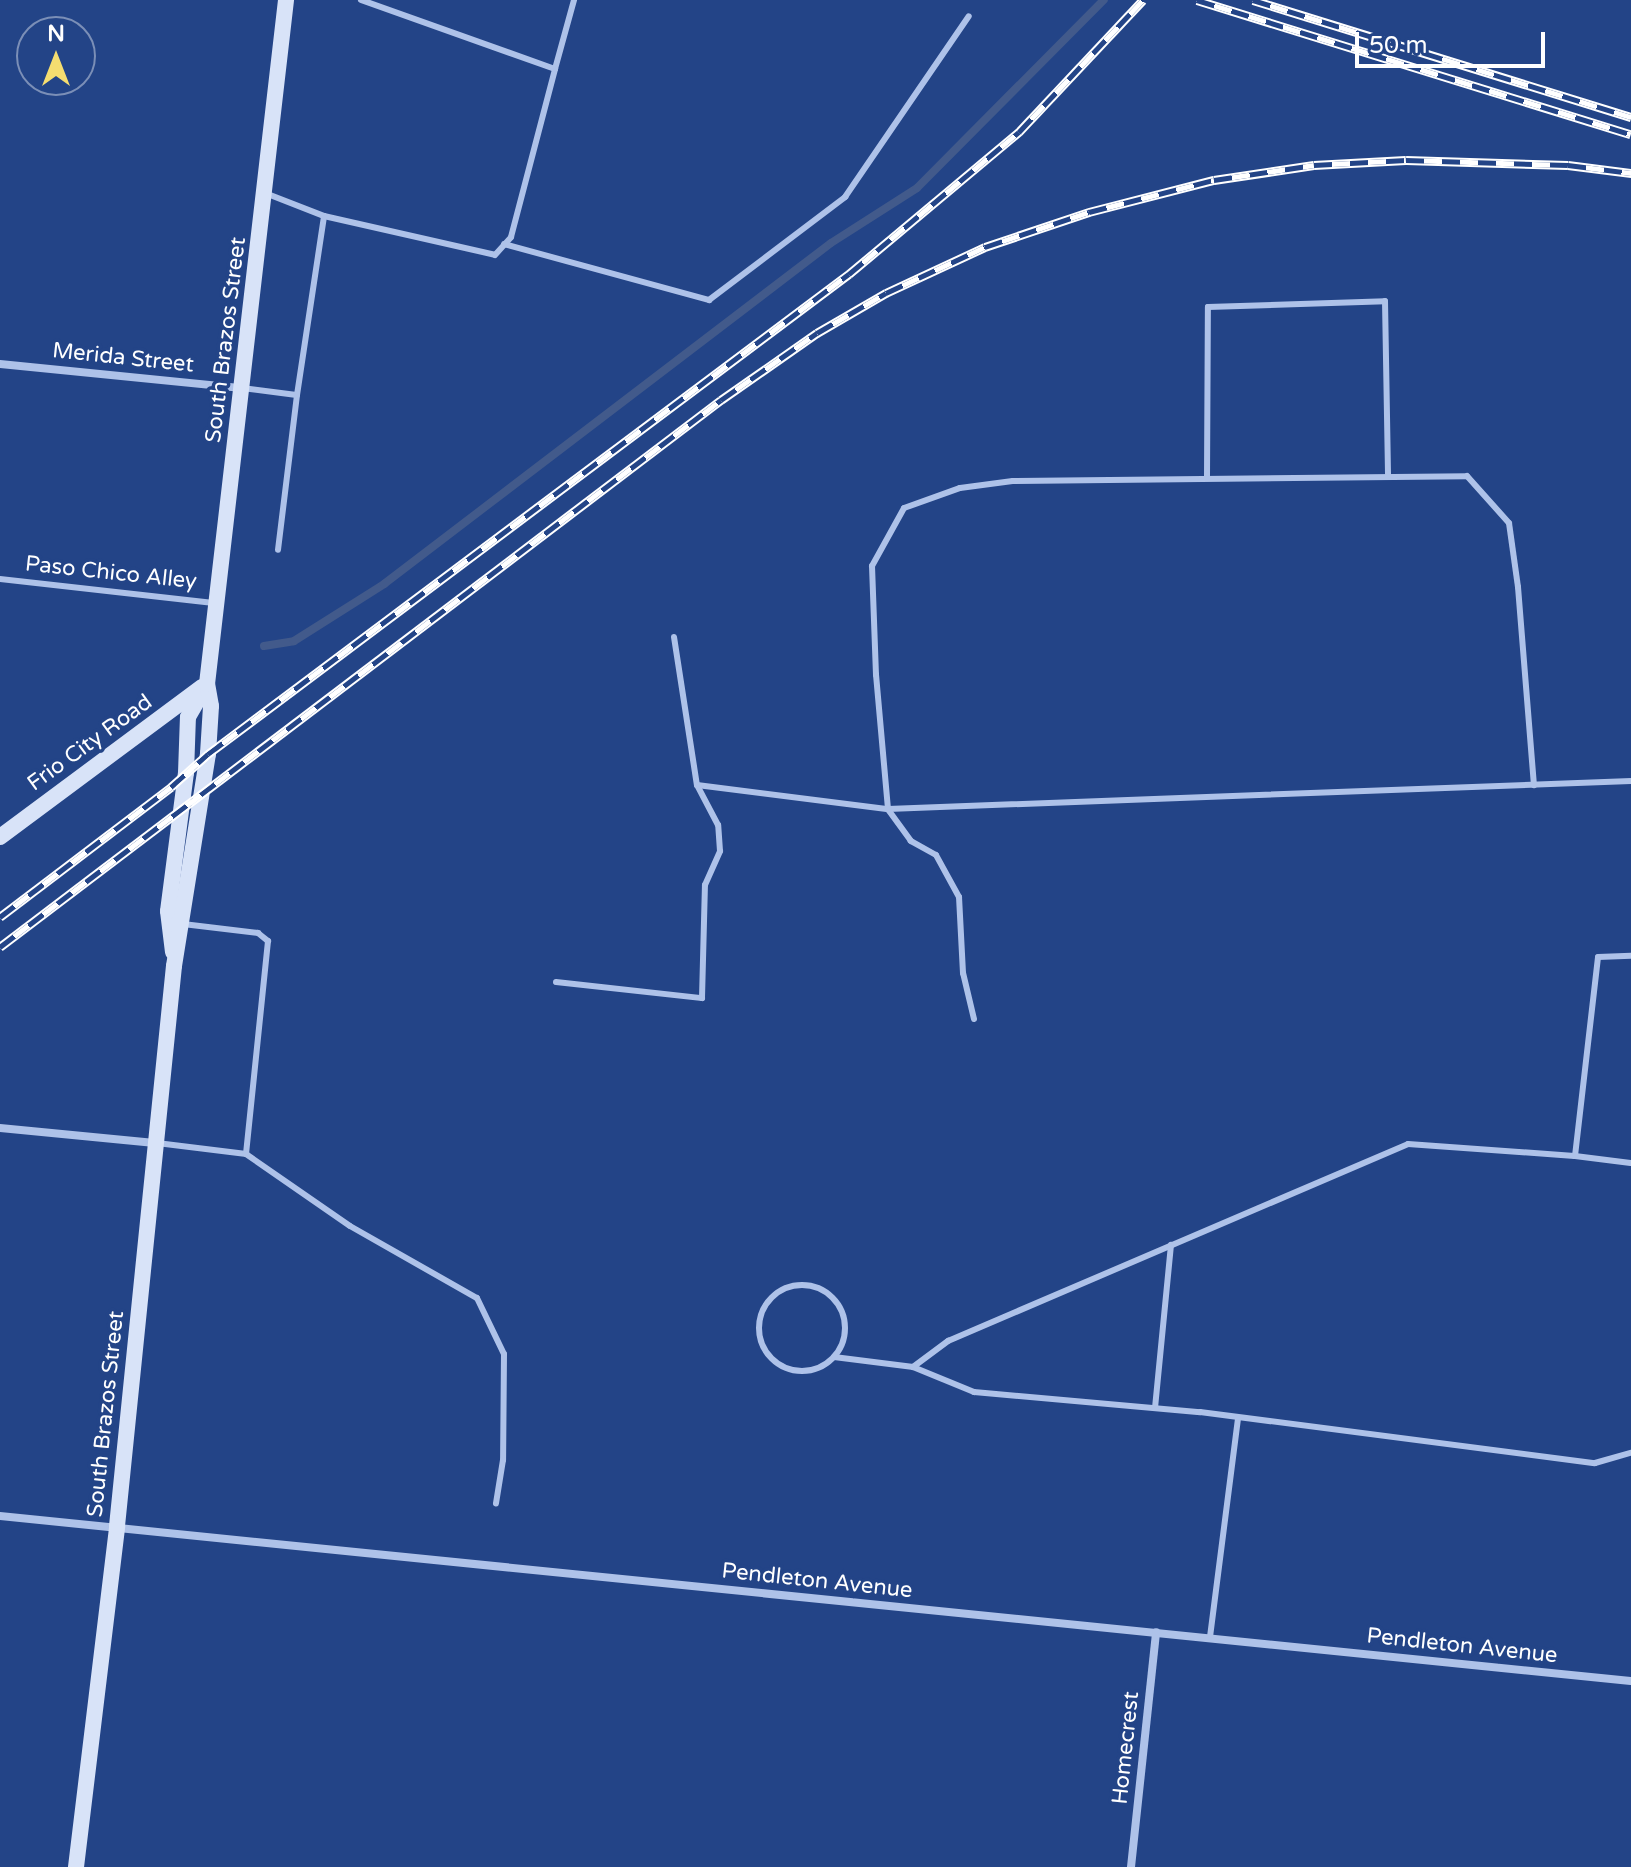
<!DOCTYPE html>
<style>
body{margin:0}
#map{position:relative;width:1631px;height:1867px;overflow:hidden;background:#234487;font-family:"Varela Round",sans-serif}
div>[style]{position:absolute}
.stream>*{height:8px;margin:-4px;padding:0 4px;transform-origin:4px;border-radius:4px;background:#425a8b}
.lane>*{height:6px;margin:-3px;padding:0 3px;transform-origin:3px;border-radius:3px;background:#aec2e9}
.lane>.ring{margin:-3px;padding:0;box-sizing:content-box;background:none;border:6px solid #aec2e9;border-radius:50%}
.street>*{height:8px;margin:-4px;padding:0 4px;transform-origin:4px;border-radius:4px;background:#aec2e9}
.secondary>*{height:16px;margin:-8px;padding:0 8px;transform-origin:8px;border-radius:8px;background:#d8e3f8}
.rail>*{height:9px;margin-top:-4.5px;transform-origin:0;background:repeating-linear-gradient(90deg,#234487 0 18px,#fff 0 36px);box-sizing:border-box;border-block:2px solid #fff}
span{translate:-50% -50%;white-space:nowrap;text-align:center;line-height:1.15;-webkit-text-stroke:7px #234487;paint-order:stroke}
.street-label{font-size:22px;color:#fff}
.north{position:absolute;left:16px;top:16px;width:80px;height:80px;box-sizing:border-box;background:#234487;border:2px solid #7b8fb7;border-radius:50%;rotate:0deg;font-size:22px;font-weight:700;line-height:32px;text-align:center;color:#fff}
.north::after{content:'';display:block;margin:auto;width:28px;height:36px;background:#f5dd70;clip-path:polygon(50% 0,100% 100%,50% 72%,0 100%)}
.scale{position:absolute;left:1355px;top:32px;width:190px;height:36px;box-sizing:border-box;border:4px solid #fff;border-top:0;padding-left:10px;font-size:24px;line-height:28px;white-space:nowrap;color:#fff;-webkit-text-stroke:6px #234487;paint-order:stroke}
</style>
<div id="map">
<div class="stream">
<div style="left:264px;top:646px;width:30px;rotate:-9deg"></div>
<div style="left:294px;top:641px;width:107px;rotate:-32.3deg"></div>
<div style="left:384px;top:584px;width:562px;rotate:-37.34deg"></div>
<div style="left:831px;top:243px;width:102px;rotate:-32.6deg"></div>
<div style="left:917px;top:188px;width:265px;rotate:-45.2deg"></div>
</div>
<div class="lane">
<div style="left:555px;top:69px;width:72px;rotate:-74.6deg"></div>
<div style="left:265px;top:193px;width:63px;rotate:21.3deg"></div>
<div style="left:504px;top:244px;width:213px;rotate:15.3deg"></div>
<div style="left:709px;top:300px;width:171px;rotate:-37.1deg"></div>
<div style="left:845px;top:197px;width:219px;rotate:-55.6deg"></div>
<div style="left:242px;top:388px;width:55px;rotate:7.3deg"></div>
<div style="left:297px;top:395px;width:156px;rotate:97deg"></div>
<div style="left:297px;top:395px;width:181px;rotate:-81.4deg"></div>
<div style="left:324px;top:216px;width:175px;rotate:12.8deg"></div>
<div style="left:495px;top:255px;width:24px;rotate:-48deg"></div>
<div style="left:511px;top:237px;width:174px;rotate:-75.3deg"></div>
<div style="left:555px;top:69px;width:206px;rotate:-160.4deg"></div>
<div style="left:1207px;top:478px;width:171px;rotate:-89.7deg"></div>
<div style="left:1208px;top:307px;width:177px;rotate:-1.9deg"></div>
<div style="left:1385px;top:301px;width:176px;rotate:89deg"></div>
<div style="left:0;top:579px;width:215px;rotate:6.4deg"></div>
<div style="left:674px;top:637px;width:150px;rotate:81.2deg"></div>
<div style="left:697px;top:785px;width:193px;rotate:7.2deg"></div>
<div style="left:888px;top:809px;width:744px;rotate:-2.16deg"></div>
<div style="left:183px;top:924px;width:76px;rotate:6.8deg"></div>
<div style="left:258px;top:933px;width:13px;rotate:39deg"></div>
<div style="left:268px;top:941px;width:214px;rotate:95.9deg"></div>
<div style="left:556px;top:982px;width:147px;rotate:6.3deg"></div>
<div style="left:702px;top:998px;width:113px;rotate:-88.5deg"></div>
<div style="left:705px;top:885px;width:37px;rotate:-66deg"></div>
<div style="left:720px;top:851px;width:26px;rotate:-94deg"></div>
<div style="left:718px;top:825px;width:45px;rotate:-117.7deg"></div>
<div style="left:974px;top:1019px;width:47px;rotate:-103.4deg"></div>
<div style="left:963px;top:973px;width:76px;rotate:-93deg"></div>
<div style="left:959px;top:897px;width:48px;rotate:-118.7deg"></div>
<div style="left:936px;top:855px;width:29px;rotate:-151deg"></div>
<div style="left:911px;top:841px;width:39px;rotate:-126deg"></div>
<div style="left:888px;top:809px;width:135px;rotate:-95.1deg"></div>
<div style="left:876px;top:675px;width:109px;rotate:-92.1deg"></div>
<div style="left:872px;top:566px;width:66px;rotate:-61.1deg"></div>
<div style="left:904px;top:508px;width:59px;rotate:-19.7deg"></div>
<div style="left:960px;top:488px;width:53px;rotate:-7.5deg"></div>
<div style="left:1013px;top:481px;width:454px;rotate:-0.6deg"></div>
<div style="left:1467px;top:476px;width:63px;rotate:48.2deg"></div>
<div style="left:1509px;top:523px;width:65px;rotate:82deg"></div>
<div style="left:1518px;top:587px;width:199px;rotate:85.4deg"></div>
<div style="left:157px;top:1143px;width:90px;rotate:7deg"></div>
<div style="left:246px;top:1154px;width:126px;rotate:34.7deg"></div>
<div style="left:350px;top:1226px;width:146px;rotate:29.6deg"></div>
<div style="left:477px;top:1298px;width:62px;rotate:64.3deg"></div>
<div style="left:504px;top:1354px;width:106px;rotate:90.5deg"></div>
<div style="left:503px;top:1460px;width:44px;rotate:99.2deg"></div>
<div style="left:1575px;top:1156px;width:56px;rotate:7.1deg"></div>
<div class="ring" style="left:759px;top:1285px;width:80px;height:80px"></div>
<div style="left:834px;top:1357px;width:80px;rotate:7.2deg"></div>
<div style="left:913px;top:1367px;width:44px;rotate:-36.6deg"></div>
<div style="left:948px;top:1341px;width:500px;rotate:-23.18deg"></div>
<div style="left:1408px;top:1144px;width:167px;rotate:4.1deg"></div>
<div style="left:1575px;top:1156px;width:200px;rotate:-83.4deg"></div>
<div style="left:1598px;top:957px;width:33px;rotate:-2deg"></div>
<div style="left:913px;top:1367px;width:66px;rotate:22.3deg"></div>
<div style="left:974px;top:1392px;width:227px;rotate:5.1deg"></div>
<div style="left:1200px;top:1412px;width:398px;rotate:7.4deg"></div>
<div style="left:1595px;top:1463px;width:37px;rotate:-16deg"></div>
<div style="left:1155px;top:1408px;width:164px;rotate:-84.4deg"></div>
<div style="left:1210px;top:1637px;width:221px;rotate:-82.7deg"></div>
</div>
<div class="street">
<div style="left:0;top:364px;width:243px;rotate:5.7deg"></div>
<div style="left:0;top:1128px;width:158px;rotate:5.5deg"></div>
<div style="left:0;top:1516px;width:1639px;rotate:5.78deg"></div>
<div style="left:1131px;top:1867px;width:236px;rotate:-83.9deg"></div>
</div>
<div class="secondary">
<div style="left:0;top:837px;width:252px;rotate:-36.6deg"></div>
<div style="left:173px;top:952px;width:41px;rotate:-97deg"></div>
<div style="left:168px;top:911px;width:139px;rotate:-82.6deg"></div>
<div style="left:186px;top:773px;width:56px;rotate:-88deg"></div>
<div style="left:188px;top:717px;width:38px;rotate:-60deg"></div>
<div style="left:76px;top:1867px;width:343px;rotate:-83.1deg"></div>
<div style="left:117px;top:1526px;width:563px;rotate:-84.19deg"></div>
<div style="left:174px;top:966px;width:215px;rotate:-80.9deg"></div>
<div style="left:208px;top:754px;width:48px;rotate:-86.4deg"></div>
<div style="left:211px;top:706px;width:22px;rotate:-100deg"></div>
<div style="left:207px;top:684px;width:689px;rotate:-83.41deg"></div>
</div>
<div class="rail">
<div style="left:1197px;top:0;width:454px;rotate:17.2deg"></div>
<div style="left:1253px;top:0;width:396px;rotate:17.2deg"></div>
<div style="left:0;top:917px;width:215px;rotate:-37.2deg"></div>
<div style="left:171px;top:787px;width:50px;rotate:-41.7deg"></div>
<div style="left:208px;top:754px;width:801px;rotate:-36.83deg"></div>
<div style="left:849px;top:274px;width:222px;rotate:-39.9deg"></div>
<div style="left:1019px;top:132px;width:181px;rotate:-46.8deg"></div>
<div style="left:0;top:947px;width:905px;rotate:-37.19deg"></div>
<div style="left:721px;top:400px;width:117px;rotate:-34.9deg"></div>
<div style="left:817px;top:333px;width:80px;rotate:-30.1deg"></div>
<div style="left:886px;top:293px;width:109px;rotate:-24.9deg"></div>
<div style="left:985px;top:247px;width:110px;rotate:-18.6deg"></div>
<div style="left:1089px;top:212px;width:129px;rotate:-14.4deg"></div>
<div style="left:1214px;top:180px;width:101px;rotate:-8.5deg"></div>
<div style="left:1314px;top:165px;width:92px;rotate:-3.1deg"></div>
<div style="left:1406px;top:160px;width:162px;rotate:1.8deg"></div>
<div style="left:1568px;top:165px;width:64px;rotate:7.2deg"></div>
</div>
<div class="street-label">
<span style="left:226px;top:340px;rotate:-83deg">South Brazos Street</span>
<span style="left:123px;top:358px;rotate:6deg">Merida Street</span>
<span style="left:111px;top:573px;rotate:6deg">Paso Chico Alley</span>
<span style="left:90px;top:743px;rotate:-36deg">Frio City Road</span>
<span style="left:106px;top:1414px;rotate:-84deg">South Brazos Street</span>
<span style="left:817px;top:1581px;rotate:6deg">Pendleton Avenue</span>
<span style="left:1462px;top:1646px;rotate:6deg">Pendleton Avenue</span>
<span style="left:1126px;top:1748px;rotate:-84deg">Homecrest</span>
</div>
<div class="north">N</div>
<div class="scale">50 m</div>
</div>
